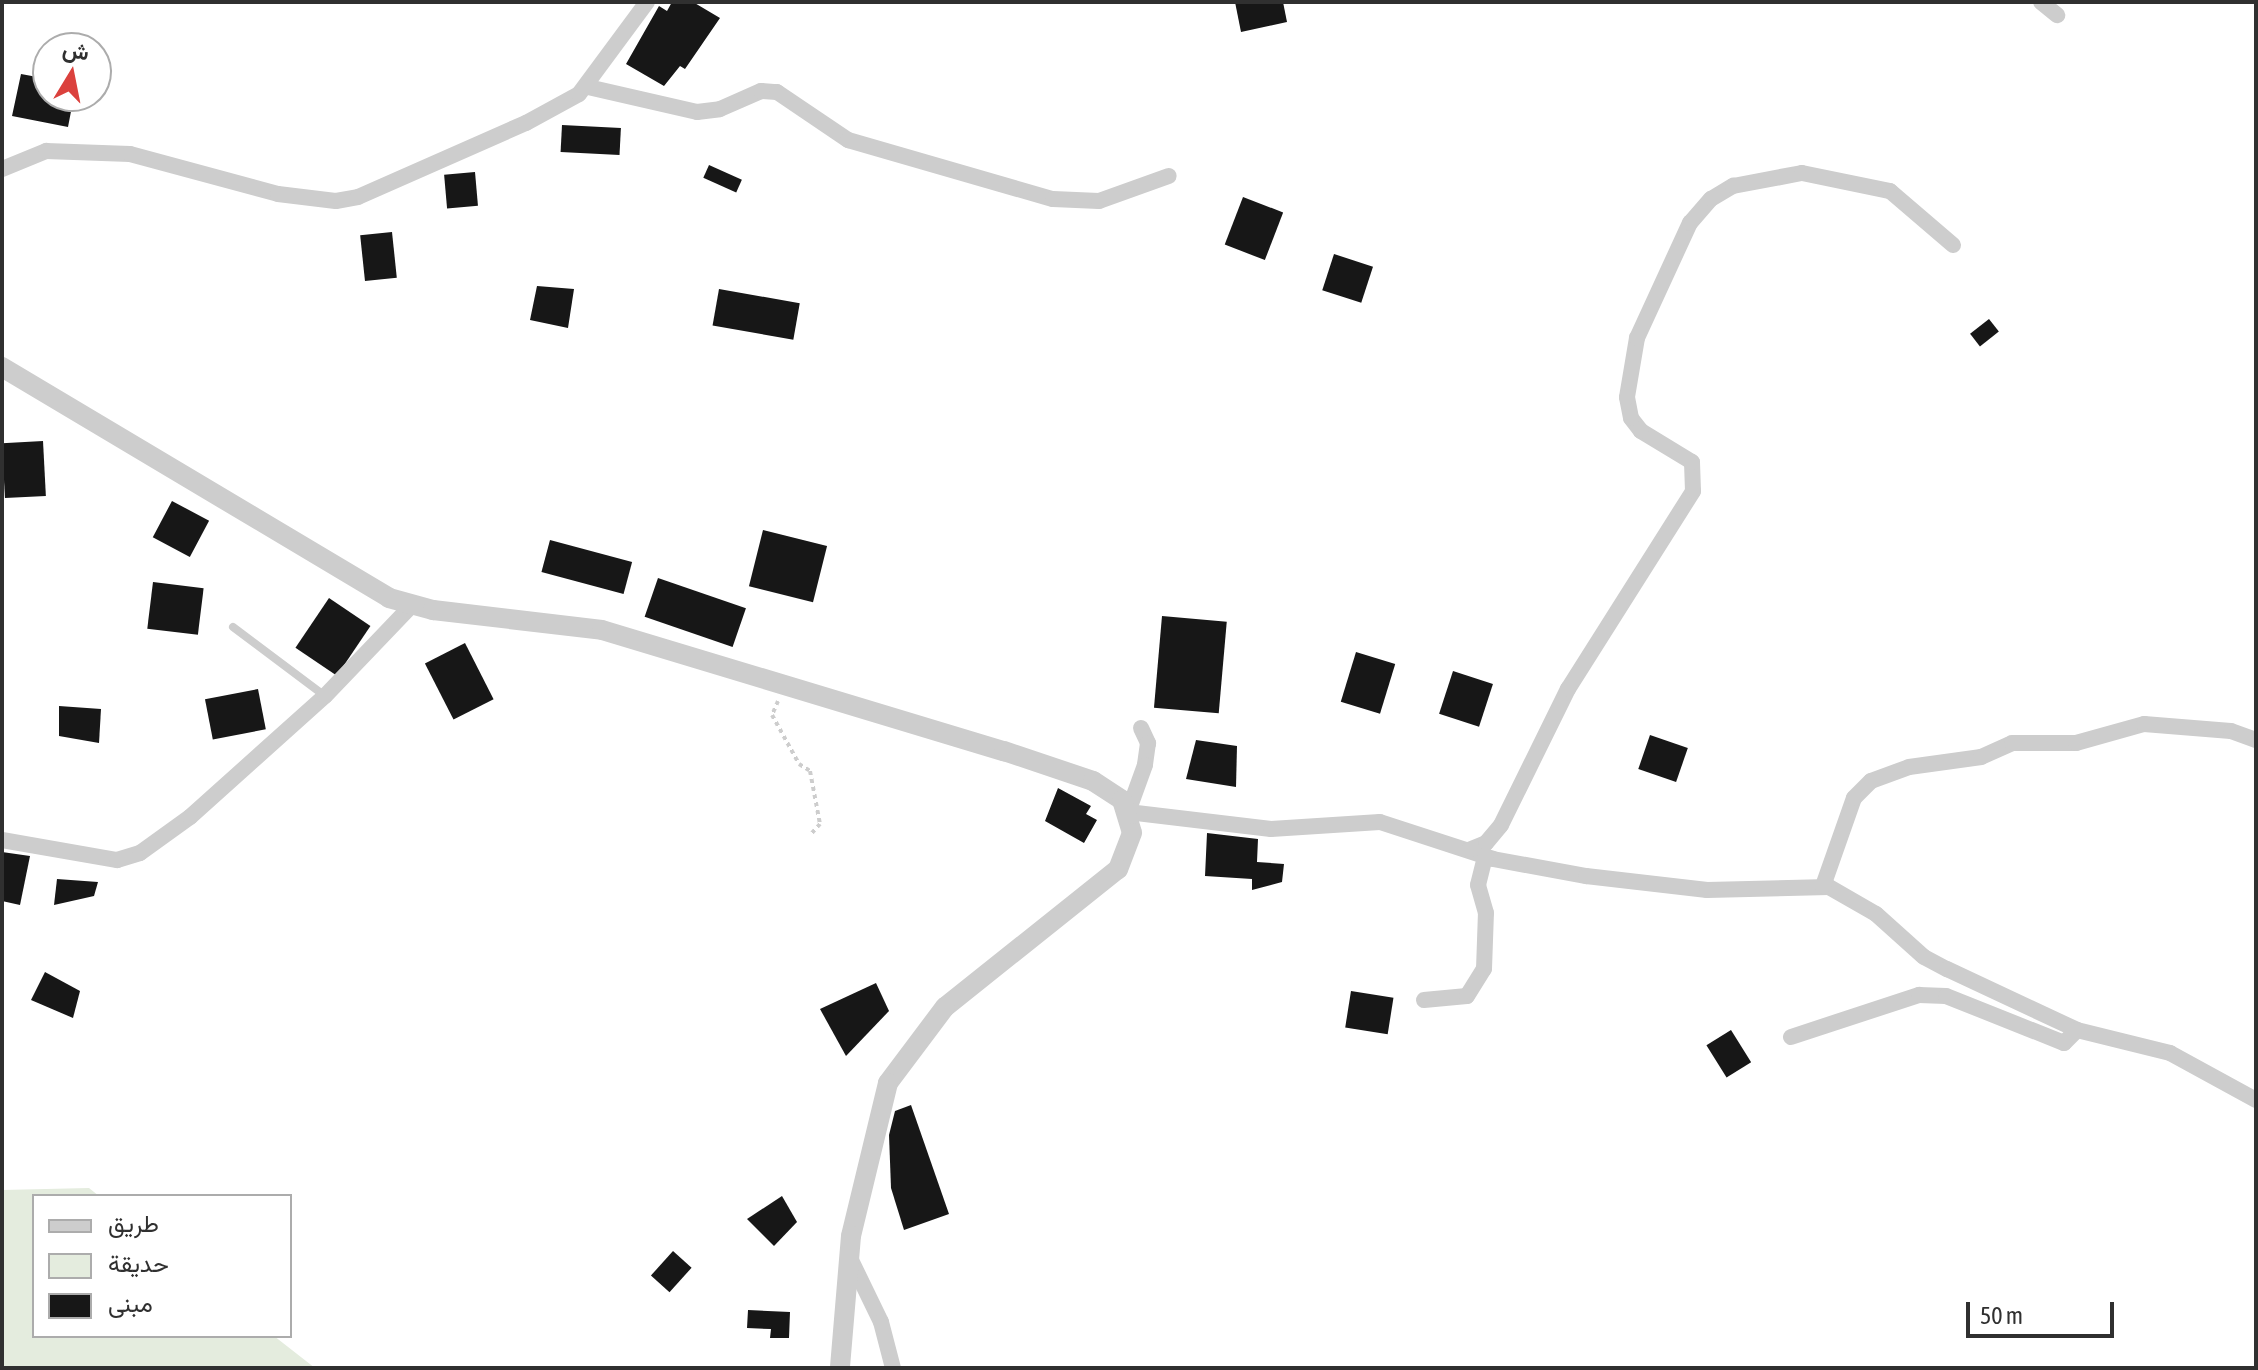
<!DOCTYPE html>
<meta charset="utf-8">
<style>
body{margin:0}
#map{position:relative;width:2258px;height:1370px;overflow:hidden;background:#fff;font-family:"Asap Condensed",Vazirmatn,sans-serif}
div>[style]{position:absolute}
.green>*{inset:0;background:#e4ecde}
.building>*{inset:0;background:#171717;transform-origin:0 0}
.path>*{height:4px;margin-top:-2px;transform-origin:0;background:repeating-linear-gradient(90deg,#cdcdcd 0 4px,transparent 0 8px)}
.service>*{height:8px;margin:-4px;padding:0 4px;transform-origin:4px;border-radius:4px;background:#cdcdcd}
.minor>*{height:16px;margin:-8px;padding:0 8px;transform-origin:8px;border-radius:8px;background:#cdcdcd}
.tertiary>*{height:20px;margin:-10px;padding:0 10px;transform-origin:10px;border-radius:10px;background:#cdcdcd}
span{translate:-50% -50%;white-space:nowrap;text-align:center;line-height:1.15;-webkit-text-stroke:8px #fff;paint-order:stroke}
.frame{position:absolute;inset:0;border:4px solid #303030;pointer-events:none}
.legend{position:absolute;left:32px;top:1194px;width:260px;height:144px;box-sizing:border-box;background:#fff;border:2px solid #acacac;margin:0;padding:10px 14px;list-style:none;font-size:24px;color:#303030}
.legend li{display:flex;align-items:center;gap:16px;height:40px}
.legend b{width:40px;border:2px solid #acacac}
.north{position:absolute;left:32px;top:32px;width:80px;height:80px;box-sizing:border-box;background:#fff;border:2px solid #acacac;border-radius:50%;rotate:10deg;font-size:22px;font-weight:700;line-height:32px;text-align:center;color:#303030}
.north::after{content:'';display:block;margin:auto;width:28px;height:36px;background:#db413d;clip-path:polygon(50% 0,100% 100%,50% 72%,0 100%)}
.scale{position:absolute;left:1966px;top:1302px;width:148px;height:36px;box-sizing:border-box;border:4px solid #303030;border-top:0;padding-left:10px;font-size:24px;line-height:28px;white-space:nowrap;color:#303030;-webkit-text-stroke:6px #fff;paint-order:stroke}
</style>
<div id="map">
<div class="green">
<div style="clip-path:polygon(89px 1188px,99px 1196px,34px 1196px,34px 1336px,274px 1336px,315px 1368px,2px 1368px,2px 1190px)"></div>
</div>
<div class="building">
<div style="clip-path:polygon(672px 2px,693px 2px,720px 18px,685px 69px,680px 66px,664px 86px,626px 64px,659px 6px,667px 11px)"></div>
<div style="clip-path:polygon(1235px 2px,1283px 2px,1287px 22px,1241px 32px)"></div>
<div style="clip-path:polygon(21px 74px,48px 79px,48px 96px,74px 96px,68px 127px,12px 116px)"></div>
<div style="left:562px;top:125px;width:59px;height:27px;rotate:3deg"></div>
<div style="left:709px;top:165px;width:36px;height:14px;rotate:24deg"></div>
<div style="left:475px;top:172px;width:34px;height:31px;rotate:85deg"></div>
<div style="left:1243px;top:197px;width:43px;height:51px;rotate:21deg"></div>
<div style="left:392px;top:232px;width:46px;height:32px;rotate:84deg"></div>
<div style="left:1334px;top:254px;width:41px;height:38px;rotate:18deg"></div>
<div style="clip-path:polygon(537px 286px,574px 289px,568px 328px,530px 320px)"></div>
<div style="left:719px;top:289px;width:82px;height:37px;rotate:10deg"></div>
<div style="left:1989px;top:319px;width:16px;height:24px;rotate:52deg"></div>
<div style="left:43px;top:441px;width:55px;height:41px;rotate:87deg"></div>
<div style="left:172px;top:501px;width:42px;height:41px;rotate:28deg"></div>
<div style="left:763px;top:530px;width:66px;height:58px;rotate:14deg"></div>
<div style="left:550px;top:540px;width:85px;height:33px;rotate:15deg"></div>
<div style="left:658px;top:578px;width:93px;height:41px;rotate:19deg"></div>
<div style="left:153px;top:582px;width:51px;height:47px;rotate:7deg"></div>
<div style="left:329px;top:598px;width:50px;height:60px;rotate:34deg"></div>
<div style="left:1162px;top:616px;width:65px;height:92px;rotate:5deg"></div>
<div style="left:465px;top:643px;width:63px;height:45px;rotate:63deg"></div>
<div style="left:1356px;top:652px;width:41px;height:52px;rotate:17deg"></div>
<div style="left:1453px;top:671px;width:42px;height:45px;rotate:18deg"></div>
<div style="left:258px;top:689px;width:41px;height:54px;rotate:79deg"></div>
<div style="clip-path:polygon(59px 706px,101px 709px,99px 743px,59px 736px)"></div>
<div style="left:1650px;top:735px;width:40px;height:36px;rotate:19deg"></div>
<div style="clip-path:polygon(1196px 740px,1237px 746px,1236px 787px,1186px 779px)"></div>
<div style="clip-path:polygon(1058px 788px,1091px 806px,1086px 814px,1097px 820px,1084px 843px,1045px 821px)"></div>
<div style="clip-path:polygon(1207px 833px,1258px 839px,1257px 862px,1284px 864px,1282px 882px,1252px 890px,1252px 879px,1205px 876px)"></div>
<div style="clip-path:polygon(2px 852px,30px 856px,20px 905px,2px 901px)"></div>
<div style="clip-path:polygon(57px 879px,98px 882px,94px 896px,54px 905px)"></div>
<div style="clip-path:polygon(45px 972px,80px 991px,73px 1018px,31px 1000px)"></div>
<div style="clip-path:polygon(876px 983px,889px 1011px,846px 1056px,820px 1009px)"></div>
<div style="left:1351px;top:991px;width:43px;height:37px;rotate:9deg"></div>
<div style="left:1731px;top:1030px;width:38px;height:29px;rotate:58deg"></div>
<div style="clip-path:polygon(911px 1105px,949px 1214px,904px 1230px,891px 1188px,889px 1135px,895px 1111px)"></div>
<div style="clip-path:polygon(782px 1196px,797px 1222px,774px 1246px,747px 1219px)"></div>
<div style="left:673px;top:1251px;width:25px;height:33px;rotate:42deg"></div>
<div style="clip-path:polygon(748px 1310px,790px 1312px,789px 1338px,770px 1338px,771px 1329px,747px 1328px)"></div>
</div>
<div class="path">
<div style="left:778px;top:701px;width:15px;rotate:113deg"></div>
<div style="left:772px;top:715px;width:56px;rotate:61.1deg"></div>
<div style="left:799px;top:764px;width:13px;rotate:32deg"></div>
<div style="left:810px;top:771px;width:54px;rotate:79.3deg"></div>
<div style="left:820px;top:824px;width:12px;rotate:132deg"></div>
</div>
<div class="service">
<div style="left:233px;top:627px;width:115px;rotate:36.9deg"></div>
</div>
<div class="minor">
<div style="left:2041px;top:2px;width:21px;rotate:39deg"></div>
<div style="left:588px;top:87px;width:112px;rotate:12.9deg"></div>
<div style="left:697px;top:112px;width:23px;rotate:-7deg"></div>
<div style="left:720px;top:109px;width:45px;rotate:-23.7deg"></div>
<div style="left:761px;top:91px;width:16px;rotate:4deg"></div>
<div style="left:777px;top:92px;width:86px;rotate:34.1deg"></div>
<div style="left:848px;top:140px;width:213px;rotate:16.1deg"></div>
<div style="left:1053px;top:199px;width:46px;rotate:2.5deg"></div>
<div style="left:1099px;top:201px;width:74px;rotate:-19.7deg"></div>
<div style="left:2px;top:169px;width:48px;rotate:-22.2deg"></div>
<div style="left:46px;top:151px;width:84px;rotate:2deg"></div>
<div style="left:130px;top:154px;width:153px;rotate:15.1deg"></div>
<div style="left:278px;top:194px;width:58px;rotate:6.9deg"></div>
<div style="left:336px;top:201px;width:22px;rotate:-10deg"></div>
<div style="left:358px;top:197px;width:184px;rotate:-23.8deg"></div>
<div style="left:526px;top:123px;width:60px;rotate:-28.7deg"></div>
<div style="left:579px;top:94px;width:114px;rotate:-53.5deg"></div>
<div style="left:1141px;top:728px;width:17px;rotate:65deg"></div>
<div style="left:1148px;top:743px;width:22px;rotate:98deg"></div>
<div style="left:1145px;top:765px;width:50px;rotate:109.9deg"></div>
<div style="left:1128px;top:812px;width:144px;rotate:6.8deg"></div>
<div style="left:1271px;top:829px;width:109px;rotate:-3.7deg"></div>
<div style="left:1380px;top:822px;width:119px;rotate:18.1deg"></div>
<div style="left:1493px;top:859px;width:95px;rotate:10.4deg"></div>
<div style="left:1586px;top:876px;width:122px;rotate:6.6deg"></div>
<div style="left:1707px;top:890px;width:122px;rotate:-1.4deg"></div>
<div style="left:1829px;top:887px;width:54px;rotate:29.9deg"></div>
<div style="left:1876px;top:914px;width:64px;rotate:41.9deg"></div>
<div style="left:1924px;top:957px;width:26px;rotate:28deg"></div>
<div style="left:1947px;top:969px;width:144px;rotate:25.1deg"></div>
<div style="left:2077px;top:1030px;width:96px;rotate:13.9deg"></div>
<div style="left:2170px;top:1053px;width:98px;rotate:28.7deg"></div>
<div style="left:2px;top:840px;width:117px;rotate:9.9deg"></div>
<div style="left:117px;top:860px;width:24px;rotate:-17deg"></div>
<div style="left:140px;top:853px;width:62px;rotate:-35.8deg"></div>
<div style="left:190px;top:817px;width:181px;rotate:-41.9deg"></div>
<div style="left:325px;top:696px;width:126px;rotate:-46.3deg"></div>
<div style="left:1469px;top:850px;width:18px;rotate:-22deg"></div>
<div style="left:1486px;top:843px;width:23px;rotate:-50deg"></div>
<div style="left:1501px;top:825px;width:152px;rotate:-63.8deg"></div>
<div style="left:1568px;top:689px;width:234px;rotate:-57.7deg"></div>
<div style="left:1693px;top:491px;width:29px;rotate:-92deg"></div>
<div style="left:1692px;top:462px;width:60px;rotate:-148.7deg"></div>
<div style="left:1641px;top:431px;width:16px;rotate:-128deg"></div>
<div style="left:1631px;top:418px;width:21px;rotate:-101deg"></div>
<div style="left:1627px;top:397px;width:60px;rotate:-80.4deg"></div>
<div style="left:1637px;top:338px;width:127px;rotate:-65.3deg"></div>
<div style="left:1690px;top:223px;width:32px;rotate:-49deg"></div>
<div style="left:1711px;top:199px;width:26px;rotate:-31deg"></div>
<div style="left:1733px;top:186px;width:70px;rotate:-10.7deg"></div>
<div style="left:1802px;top:173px;width:90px;rotate:11.6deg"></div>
<div style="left:1890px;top:191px;width:83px;rotate:40.6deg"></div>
<div style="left:1823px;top:886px;width:93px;rotate:-70.6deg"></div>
<div style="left:1854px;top:798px;width:24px;rotate:-45deg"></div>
<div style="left:1871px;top:781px;width:40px;rotate:-20.2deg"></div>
<div style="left:1909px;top:767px;width:73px;rotate:-7.9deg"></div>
<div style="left:1981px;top:757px;width:34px;rotate:-24deg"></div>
<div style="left:2012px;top:743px;width:64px"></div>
<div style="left:2076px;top:743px;width:71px;rotate:-15.6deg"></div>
<div style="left:2144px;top:724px;width:87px;rotate:4.6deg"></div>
<div style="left:2231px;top:731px;width:27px;rotate:20deg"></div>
<div style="left:1424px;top:1000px;width:43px;rotate:-5.3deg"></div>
<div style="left:1467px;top:996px;width:32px;rotate:-58deg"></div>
<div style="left:1484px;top:969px;width:56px;rotate:-88deg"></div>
<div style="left:1486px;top:913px;width:29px;rotate:-106deg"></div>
<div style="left:1478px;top:885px;width:30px;rotate:-76deg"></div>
<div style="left:1791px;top:1037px;width:135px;rotate:-18.2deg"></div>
<div style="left:1919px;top:995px;width:27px;rotate:2deg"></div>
<div style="left:1946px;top:996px;width:127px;rotate:21.7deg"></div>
<div style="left:2064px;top:1043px;width:18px;rotate:-45deg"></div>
<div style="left:849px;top:1256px;width:73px;rotate:64.1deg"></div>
<div style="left:881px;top:1322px;width:48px;rotate:75.4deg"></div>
</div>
<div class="tertiary">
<div style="left:2px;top:367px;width:451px;rotate:30.8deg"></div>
<div style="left:389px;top:598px;width:46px;rotate:15.3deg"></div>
<div style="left:433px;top:610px;width:170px;rotate:6.7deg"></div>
<div style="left:602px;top:630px;width:420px;rotate:16.8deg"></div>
<div style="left:1004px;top:751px;width:94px;rotate:18.6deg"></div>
<div style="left:1093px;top:781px;width:35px;rotate:33deg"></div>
<div style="left:1122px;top:800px;width:34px;rotate:73deg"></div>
<div style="left:1132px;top:833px;width:39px;rotate:111deg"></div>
<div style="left:1118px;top:869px;width:221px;rotate:141.4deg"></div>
<div style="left:945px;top:1007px;width:95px;rotate:126.9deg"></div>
<div style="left:888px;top:1083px;width:157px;rotate:103.6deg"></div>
<div style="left:851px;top:1236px;width:132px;rotate:94.8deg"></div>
</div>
<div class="frame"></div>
<ul class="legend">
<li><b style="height:10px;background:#cdcdcd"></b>طريق</li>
<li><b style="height:22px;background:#e4ecde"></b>حديقة</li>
<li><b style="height:22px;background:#171717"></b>مبنى</li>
</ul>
<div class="north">ش</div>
<div class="scale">50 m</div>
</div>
